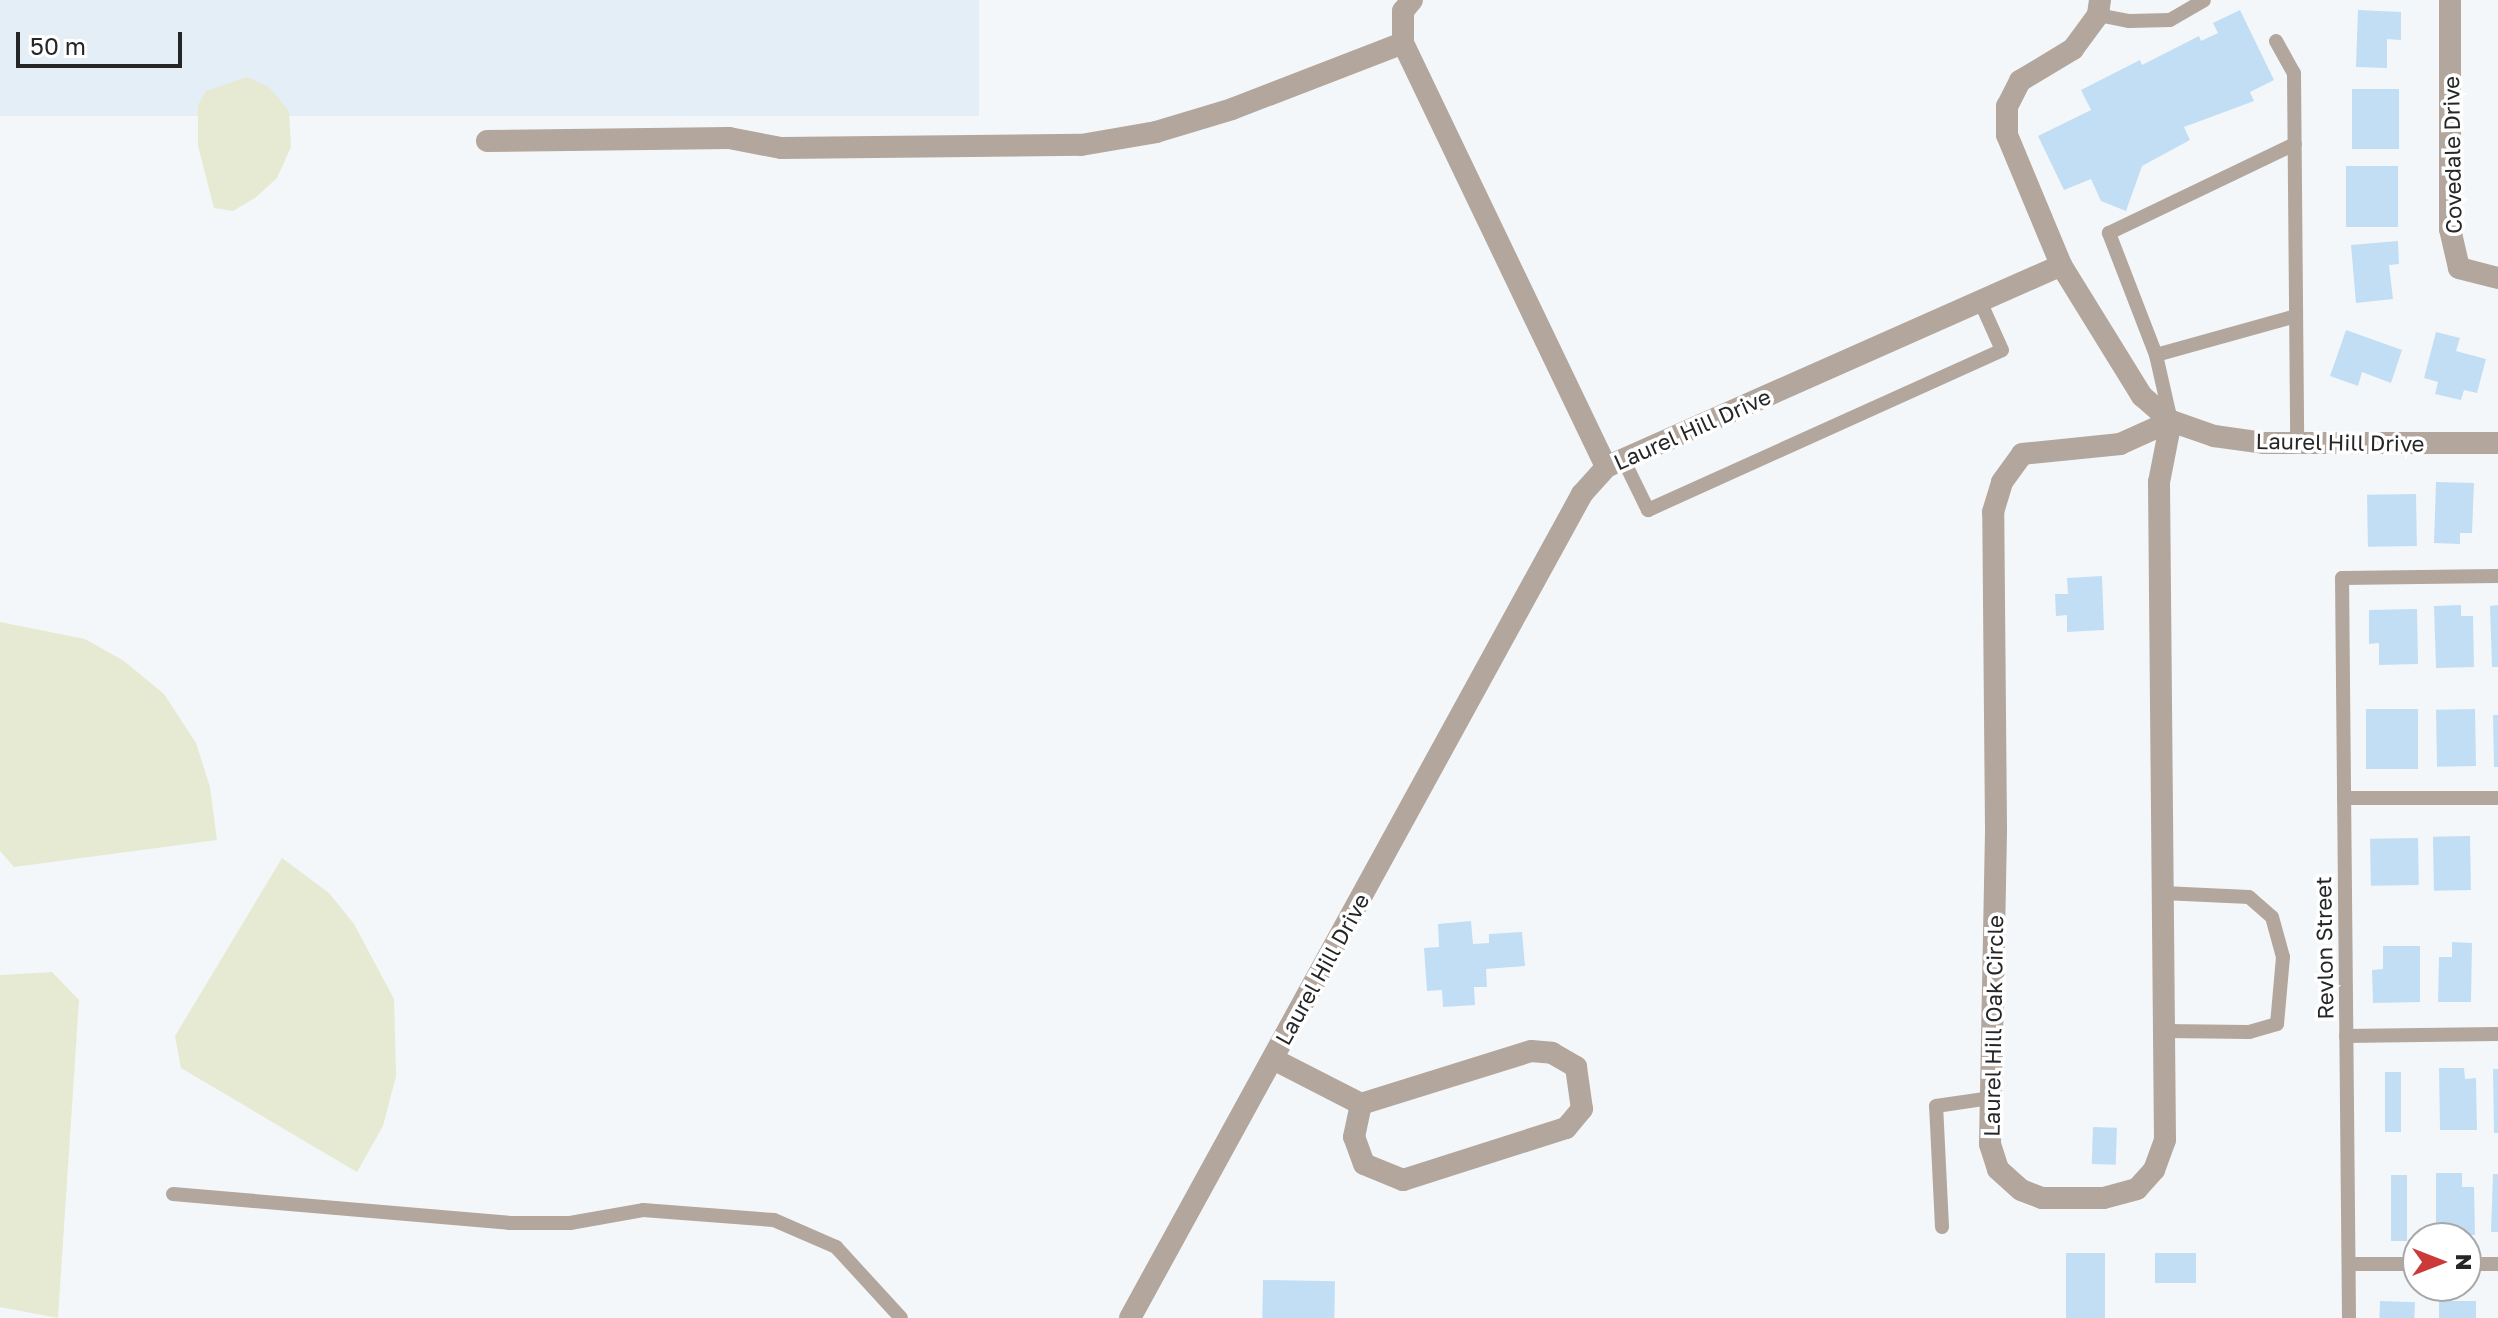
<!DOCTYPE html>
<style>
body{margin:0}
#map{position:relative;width:2498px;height:1318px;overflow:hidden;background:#f3f7fa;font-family:"Golos Text",sans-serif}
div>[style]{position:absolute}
.built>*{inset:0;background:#e3eef7;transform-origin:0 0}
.green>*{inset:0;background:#e6ead2}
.building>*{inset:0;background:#c2def5;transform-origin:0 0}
.service>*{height:14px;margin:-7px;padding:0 7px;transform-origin:7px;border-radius:7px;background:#b2a69d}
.minor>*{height:22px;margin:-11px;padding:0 11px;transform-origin:11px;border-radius:11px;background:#b2a69d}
span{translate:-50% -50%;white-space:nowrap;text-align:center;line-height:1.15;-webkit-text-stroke:7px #fff;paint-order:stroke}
.street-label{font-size:22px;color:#252627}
.north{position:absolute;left:2402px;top:1222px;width:80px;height:80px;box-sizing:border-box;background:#fff;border:2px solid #a8a8a9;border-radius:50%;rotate:90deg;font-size:22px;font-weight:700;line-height:32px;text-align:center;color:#252627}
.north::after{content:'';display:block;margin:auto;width:28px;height:36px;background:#c93a39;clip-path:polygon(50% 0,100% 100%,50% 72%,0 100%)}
.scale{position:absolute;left:16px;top:32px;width:166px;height:36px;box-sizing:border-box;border:4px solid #252627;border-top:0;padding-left:10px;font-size:24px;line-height:28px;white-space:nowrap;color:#252627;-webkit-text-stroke:6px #fff;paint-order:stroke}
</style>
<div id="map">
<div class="built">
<div style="left:0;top:0;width:979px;height:116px"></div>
</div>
<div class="green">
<div style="clip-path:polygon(247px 77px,269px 87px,289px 111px,291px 147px,277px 178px,255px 198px,233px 211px,214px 208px,198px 146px,198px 105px,206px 91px)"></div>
<div style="clip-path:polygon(0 622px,85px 639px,124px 661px,164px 694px,196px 743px,210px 787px,217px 840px,14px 867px,0 851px)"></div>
<div style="clip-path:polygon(282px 858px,329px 893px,354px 924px,394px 999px,396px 1076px,383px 1126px,357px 1172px,181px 1068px,175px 1036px)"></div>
<div style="clip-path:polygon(52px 972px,79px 1000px,58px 1318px,0 1307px,0 975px)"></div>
</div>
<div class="building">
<div style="clip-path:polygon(2240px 10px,2274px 80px,2250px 92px,2254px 101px,2184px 127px,2190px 140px,2142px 166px,2126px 211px,2101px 201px,2091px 179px,2064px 190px,2038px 136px,2091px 110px,2081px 90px,2140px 60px,2142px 65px,2199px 36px,2201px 41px,2218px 33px,2213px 23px)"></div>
<div style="clip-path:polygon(2358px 10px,2401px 12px,2401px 40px,2387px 39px,2387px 68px,2356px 67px)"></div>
<div style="left:2352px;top:89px;width:47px;height:60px"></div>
<div style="left:2346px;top:166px;width:52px;height:61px"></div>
<div style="clip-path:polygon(2398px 241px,2399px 264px,2389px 265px,2393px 299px,2356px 303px,2351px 245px)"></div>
<div style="clip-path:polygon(2346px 330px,2402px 350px,2391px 383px,2362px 372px,2358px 386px,2330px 376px)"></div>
<div style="clip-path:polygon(2436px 332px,2460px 338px,2456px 351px,2486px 359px,2477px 393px,2464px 390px,2461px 400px,2435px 394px,2438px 382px,2424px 378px)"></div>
<div style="clip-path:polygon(2436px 482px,2474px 483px,2472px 533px,2460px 533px,2460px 544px,2434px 543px)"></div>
<div style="left:2416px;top:494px;width:52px;height:49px;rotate:89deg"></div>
<div style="clip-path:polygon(2102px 576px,2104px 630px,2067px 632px,2067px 615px,2056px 616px,2055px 594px,2068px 594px,2067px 578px)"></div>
<div style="clip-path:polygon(2461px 605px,2461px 616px,2473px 616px,2474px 667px,2436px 668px,2434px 606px)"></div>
<div style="clip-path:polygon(2498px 605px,2498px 667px,2492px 667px,2490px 606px)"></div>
<div style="clip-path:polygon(2417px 609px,2418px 664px,2379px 665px,2379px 643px,2369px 644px,2369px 610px)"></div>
<div style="left:2366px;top:709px;width:52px;height:60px"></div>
<div style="left:2475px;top:709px;width:57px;height:39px;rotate:89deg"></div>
<div style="clip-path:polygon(2493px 715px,2498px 715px,2498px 767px,2494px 767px)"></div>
<div style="left:2470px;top:836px;width:54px;height:37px;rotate:89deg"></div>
<div style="left:2418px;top:838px;width:47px;height:48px;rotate:89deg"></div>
<div style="clip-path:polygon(1471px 921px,1473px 944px,1489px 943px,1489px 934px,1522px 932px,1525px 966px,1486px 969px,1487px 987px,1474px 987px,1475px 1005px,1443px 1007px,1442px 990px,1427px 991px,1424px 948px,1439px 947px,1438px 924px)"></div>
<div style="clip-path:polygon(2452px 942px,2472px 943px,2471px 1002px,2438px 1002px,2439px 957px,2452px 957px)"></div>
<div style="clip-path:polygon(2383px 946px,2420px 946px,2420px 1002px,2373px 1003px,2372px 970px,2383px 969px)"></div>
<div style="clip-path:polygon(2439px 1068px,2464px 1068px,2465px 1079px,2476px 1078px,2477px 1130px,2440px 1130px)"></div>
<div style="clip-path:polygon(2493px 1069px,2498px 1069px,2498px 1133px,2494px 1133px)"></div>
<div style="left:2385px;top:1072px;width:16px;height:60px"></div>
<div style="left:2093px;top:1127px;width:24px;height:37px;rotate:2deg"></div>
<div style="clip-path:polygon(2436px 1173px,2462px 1173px,2462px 1187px,2474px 1187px,2475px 1235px,2436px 1235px)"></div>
<div style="clip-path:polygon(2493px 1174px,2498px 1174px,2498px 1232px,2491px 1232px)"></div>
<div style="left:2391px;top:1175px;width:16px;height:66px"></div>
<div style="left:2066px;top:1253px;width:39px;height:65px"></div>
<div style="left:2155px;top:1253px;width:41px;height:30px"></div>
<div style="left:1263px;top:1280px;width:72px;height:38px;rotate:1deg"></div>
<div style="left:2380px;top:1301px;width:35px;height:17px;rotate:2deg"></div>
<div style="left:2476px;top:1301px;width:17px;height:37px;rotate:90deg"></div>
</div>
<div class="service">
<div style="left:2098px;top:15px;width:32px;rotate:11deg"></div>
<div style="left:2129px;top:21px;width:41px;rotate:-1.4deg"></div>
<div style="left:2170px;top:20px;width:39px;rotate:-30deg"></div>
<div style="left:2276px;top:41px;width:37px;rotate:61deg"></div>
<div style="left:2294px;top:73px;width:370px;rotate:89.5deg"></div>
<div style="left:2156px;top:355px;width:145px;rotate:-15.6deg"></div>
<div style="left:2171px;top:421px;width:68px;rotate:-102.8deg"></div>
<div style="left:2156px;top:355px;width:131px;rotate:-111.1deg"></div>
<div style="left:2109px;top:233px;width:206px;rotate:-25.6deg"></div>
<div style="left:1623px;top:459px;width:57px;rotate:63.9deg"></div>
<div style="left:1648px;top:510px;width:388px;rotate:-24.3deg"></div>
<div style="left:2002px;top:350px;width:54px;rotate:-114.2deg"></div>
<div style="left:2344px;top:798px;width:154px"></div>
<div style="left:2163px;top:893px;width:86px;rotate:2.7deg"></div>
<div style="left:2249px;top:897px;width:30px;rotate:41deg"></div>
<div style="left:2272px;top:917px;width:41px;rotate:74.6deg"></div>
<div style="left:2283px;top:957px;width:67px;rotate:95.1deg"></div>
<div style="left:2277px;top:1024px;width:29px;rotate:164deg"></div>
<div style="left:2249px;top:1032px;width:84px;rotate:-179.3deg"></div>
<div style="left:2346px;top:1036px;width:152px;rotate:-0.8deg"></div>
<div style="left:173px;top:1194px;width:337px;rotate:4.9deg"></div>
<div style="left:509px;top:1223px;width:61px"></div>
<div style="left:570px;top:1223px;width:74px;rotate:-10.1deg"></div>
<div style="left:643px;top:1210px;width:131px;rotate:4.4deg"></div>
<div style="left:774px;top:1220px;width:68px;rotate:23.5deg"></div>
<div style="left:836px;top:1247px;width:96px;rotate:47.5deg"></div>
<div style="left:1942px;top:1227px;width:121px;rotate:-92.8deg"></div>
<div style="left:1936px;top:1106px;width:56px;rotate:-8.3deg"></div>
<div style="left:2349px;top:1264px;width:69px"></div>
<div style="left:2466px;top:1264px;width:32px"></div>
<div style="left:2349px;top:1318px;width:740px;rotate:-90.54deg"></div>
<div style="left:2342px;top:578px;width:156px;rotate:-0.7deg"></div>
</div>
<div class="minor">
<div style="left:1412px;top:0;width:14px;rotate:129deg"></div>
<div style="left:1403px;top:11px;width:32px;rotate:90deg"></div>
<div style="left:1403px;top:43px;width:470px;rotate:64.4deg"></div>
<div style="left:2100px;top:0;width:15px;rotate:98deg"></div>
<div style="left:2098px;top:15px;width:42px;rotate:126.3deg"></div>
<div style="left:2073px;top:49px;width:62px;rotate:148.9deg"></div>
<div style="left:2020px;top:81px;width:28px;rotate:117deg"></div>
<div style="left:2007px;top:106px;width:29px;rotate:90deg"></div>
<div style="left:2007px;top:135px;width:141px;rotate:67.4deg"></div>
<div style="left:2061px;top:265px;width:154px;rotate:58.3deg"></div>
<div style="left:2142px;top:396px;width:38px;rotate:41deg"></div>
<div style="left:2171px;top:421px;width:46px;rotate:19.2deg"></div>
<div style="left:2214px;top:436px;width:50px;rotate:8deg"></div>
<div style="left:2264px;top:443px;width:234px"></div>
<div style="left:2450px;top:0;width:229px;rotate:90deg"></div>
<div style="left:2450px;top:229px;width:40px;rotate:77deg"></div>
<div style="left:2459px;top:268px;width:40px;rotate:14.4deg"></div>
<div style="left:487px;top:141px;width:242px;rotate:-0.7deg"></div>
<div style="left:729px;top:138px;width:53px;rotate:10.9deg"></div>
<div style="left:781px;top:148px;width:300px;rotate:-0.6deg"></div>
<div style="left:1081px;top:145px;width:76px;rotate:-9.8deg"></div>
<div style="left:1156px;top:132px;width:79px;rotate:-16.8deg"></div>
<div style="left:1232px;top:109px;width:183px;rotate:-21.1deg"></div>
<div style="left:2171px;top:421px;width:62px;rotate:101.1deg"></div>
<div style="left:2159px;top:482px;width:658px;rotate:89.48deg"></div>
<div style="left:2165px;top:1140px;width:32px;rotate:110deg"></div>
<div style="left:2154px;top:1170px;width:25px;rotate:132deg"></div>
<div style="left:2137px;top:1189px;width:35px;rotate:165deg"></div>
<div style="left:2103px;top:1198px;width:61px;rotate:180deg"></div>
<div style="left:2042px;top:1198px;width:22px;rotate:-159deg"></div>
<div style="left:2021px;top:1190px;width:31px;rotate:-138deg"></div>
<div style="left:1998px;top:1169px;width:26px;rotate:-108deg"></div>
<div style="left:1990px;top:1144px;width:315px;rotate:-88.9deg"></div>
<div style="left:1996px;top:829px;width:317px;rotate:-90.5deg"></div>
<div style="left:1993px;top:512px;width:31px;rotate:-73deg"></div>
<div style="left:2002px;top:482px;width:34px;rotate:-54deg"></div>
<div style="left:2022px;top:454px;width:99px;rotate:-5.8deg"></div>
<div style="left:2120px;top:444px;width:56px;rotate:-24.3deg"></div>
<div style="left:1531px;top:1051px;width:21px;rotate:5deg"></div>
<div style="left:1552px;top:1053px;width:28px;rotate:30deg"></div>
<div style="left:1576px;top:1067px;width:42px;rotate:81.9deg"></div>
<div style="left:1582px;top:1109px;width:25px;rotate:130deg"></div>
<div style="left:1566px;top:1128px;width:171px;rotate:162.3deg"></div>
<div style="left:1403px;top:1180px;width:42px;rotate:-157.7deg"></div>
<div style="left:1364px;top:1164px;width:29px;rotate:-110deg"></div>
<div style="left:1354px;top:1137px;width:34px;rotate:-78deg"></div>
<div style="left:1361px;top:1104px;width:178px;rotate:-17.3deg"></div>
<div style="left:1273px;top:1059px;width:99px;rotate:27.1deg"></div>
<div style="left:1130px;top:1318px;width:940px;rotate:-61.25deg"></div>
<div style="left:1582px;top:494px;width:36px;rotate:-48deg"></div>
<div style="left:1606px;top:467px;width:498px;rotate:-23.9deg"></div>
</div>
<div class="street-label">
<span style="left:2452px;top:155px;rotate:-91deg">Covedale Drive</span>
<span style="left:1692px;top:429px;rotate:-24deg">Laurel Hill Drive</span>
<span style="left:2340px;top:442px;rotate:1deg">Laurel Hill Drive</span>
<span style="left:2324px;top:948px;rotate:-91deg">Revlon Street</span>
<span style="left:1322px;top:969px;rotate:-61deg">Laurel Hill Drive</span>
<span style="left:1993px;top:1026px;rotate:-89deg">Laurel Hill Oak Circle</span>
</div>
<div class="north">N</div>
<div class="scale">50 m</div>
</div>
